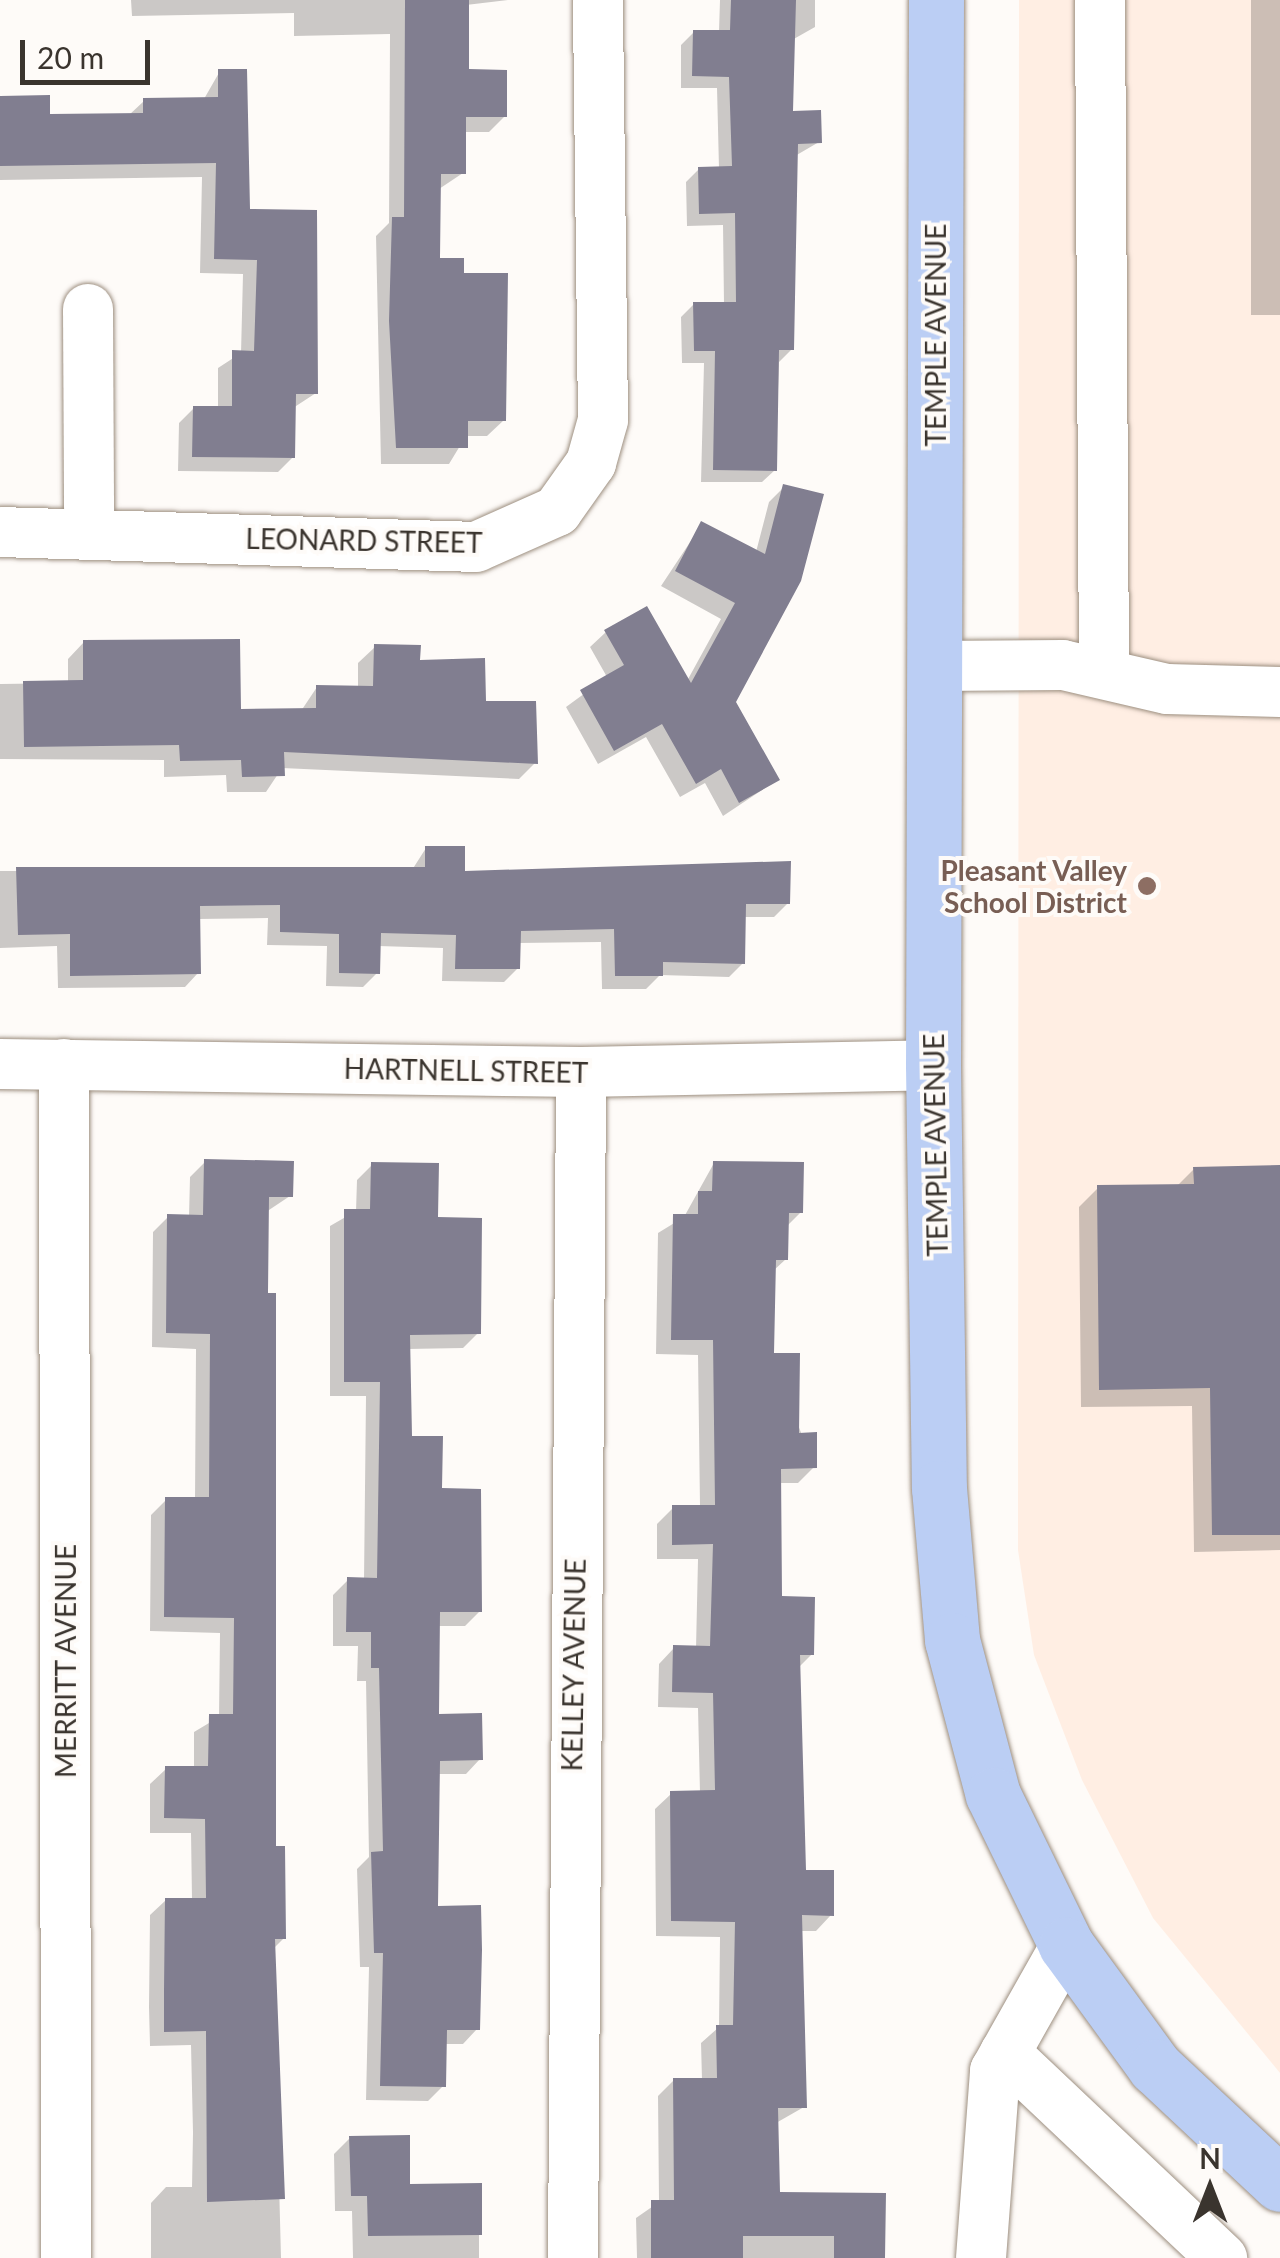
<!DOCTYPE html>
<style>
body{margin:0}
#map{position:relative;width:1280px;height:2258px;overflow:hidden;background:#fefbf8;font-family:Lato,sans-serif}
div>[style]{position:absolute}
.education>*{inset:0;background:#ffeee3}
.shadow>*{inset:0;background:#0003;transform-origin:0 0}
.building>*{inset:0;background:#817e90}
.roads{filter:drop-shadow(0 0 2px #9d8f80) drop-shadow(0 0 2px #9d8f80)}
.minor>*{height:50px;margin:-25px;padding:0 25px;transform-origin:25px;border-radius:25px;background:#fff}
.major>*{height:55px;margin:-27.5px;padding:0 27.5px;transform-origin:27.5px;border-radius:27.5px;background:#bbcef4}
.dots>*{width:28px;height:28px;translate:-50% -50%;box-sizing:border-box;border:5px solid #fefbf8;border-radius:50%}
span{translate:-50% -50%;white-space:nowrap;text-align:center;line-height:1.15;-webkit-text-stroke:8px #fefbf8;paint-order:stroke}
.street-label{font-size:28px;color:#3a342e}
.education-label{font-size:28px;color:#785e54;font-weight:700}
.right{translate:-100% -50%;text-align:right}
.north{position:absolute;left:1160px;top:2138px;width:100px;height:100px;-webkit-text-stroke:8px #fefbf8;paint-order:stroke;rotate:0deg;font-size:28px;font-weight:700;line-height:40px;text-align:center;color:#3a342e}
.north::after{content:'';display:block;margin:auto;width:35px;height:45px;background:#3a342e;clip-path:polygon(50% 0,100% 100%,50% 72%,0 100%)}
.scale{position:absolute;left:20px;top:40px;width:130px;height:45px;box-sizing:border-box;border:5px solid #3a342e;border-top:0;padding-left:12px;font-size:30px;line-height:35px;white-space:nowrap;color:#3a342e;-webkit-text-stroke:8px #fefbf8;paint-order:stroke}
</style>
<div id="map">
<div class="education">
<div style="clip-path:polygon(1019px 0,1280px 0,1280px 2073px,1153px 1918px,1082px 1780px,1034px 1655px,1018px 1550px)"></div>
</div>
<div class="shadow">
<div style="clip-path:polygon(131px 0,508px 0,466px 5px,466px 72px,505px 116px,489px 132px,463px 132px,463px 173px,439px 189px,438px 260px,461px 275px,504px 420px,487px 436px,466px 436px,449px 464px,381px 464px,376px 236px,389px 223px,390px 34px,294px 36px,294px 13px,132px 16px)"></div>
<div style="clip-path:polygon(720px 0,815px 0,815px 27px,792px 40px,791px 114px,819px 142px,795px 156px,792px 349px,779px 362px,775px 470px,762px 482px,701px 482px,704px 363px,682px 363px,681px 317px,694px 304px,724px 304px,723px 225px,687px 226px,686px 182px,699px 169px,719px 169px,717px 88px,681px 88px,681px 45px,694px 32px,719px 32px)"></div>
<div style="left:1251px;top:0;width:29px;height:315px"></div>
<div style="clip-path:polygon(220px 71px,247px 211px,316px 393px,293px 408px,293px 457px,278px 472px,178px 471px,179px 423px,194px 408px,218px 408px,218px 368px,241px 353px,243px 274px,200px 273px,202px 177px,0 180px,0 99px,48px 117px,129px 115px,144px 101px,204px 99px)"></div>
<div style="clip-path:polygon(784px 487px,733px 702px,777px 780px,723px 816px,705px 783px,680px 797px,646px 737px,598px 764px,566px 707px,607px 677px,590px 647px,606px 632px,687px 681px,721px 619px,661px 586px,702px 524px,756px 552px,769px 502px)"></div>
<div style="clip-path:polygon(84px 642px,238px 712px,301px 711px,317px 687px,358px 688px,358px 663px,375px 647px,483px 704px,535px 763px,519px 779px,282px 768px,266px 792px,227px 792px,226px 775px,164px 777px,164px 760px,0 759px,0 684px,68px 683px,68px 659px)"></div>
<div style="clip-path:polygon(426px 848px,462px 874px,788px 903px,774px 917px,743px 917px,743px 963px,729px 977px,660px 975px,646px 989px,602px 989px,601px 942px,518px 943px,518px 968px,504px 982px,442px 981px,443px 948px,378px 946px,377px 973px,363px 987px,326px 986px,327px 946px,267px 945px,268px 918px,198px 919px,198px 973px,185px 987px,58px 988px,57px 946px,0 948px,0 871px,412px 870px)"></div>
<div style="clip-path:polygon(205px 1162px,290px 1196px,266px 1212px,274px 1849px,284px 1938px,273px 1949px,281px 2258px,151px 2258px,151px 2203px,166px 2187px,192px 2187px,193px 2133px,191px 2045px,150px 2046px,149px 2007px,150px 1915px,166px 1900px,192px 1900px,191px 1833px,150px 1833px,150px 1784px,166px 1769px,194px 1769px,194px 1732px,219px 1717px,220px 1633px,150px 1631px,151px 1515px,166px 1500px,195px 1499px,196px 1349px,152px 1347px,153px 1232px,168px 1217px,189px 1217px,190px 1177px)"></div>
<div style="clip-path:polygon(714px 1163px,801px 1212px,786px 1227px,786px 1259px,773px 1271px,772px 1356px,814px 1467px,798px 1483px,779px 1483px,779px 1598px,812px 1654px,798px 1668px,803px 1872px,831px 1915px,816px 1931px,800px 1931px,804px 2107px,776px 2123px,777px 2194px,883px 2258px,637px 2258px,636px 2218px,659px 2202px,658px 2096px,674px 2080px,702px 2080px,701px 2043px,719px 2027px,720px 1937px,656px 1936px,655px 1809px,671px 1794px,700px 1793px,698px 1708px,658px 1707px,659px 1664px,674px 1648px,696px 1648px,698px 1559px,657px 1559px,657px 1524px,673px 1508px,700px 1507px,698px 1355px,656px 1354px,658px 1233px,684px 1217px)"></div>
<div style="clip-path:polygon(372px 1165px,435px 1220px,478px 1333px,463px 1348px,408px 1349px,409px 1438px,439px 1491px,480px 1611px,465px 1626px,437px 1626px,436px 1717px,480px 1759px,466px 1774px,437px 1774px,435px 1909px,477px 2029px,463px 2044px,444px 2044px,443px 2086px,428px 2101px,366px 2100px,369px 1967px,360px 1967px,357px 1869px,369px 1857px,366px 1681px,357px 1681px,358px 1646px,333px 1646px,333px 1595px,348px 1580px,364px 1580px,366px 1396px,330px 1396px,330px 1226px,356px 1211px,357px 1180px)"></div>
<div style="clip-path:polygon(1280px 1167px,1280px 1550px,1194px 1552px,1192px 1406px,1081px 1407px,1079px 1207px,1098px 1188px,1177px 1186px,1194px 1169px)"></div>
<div style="clip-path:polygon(350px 2138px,408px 2187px,479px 2186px,479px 2258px,353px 2258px,352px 2211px,335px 2211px,334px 2154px)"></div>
</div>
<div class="building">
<div style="clip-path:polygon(405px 0,469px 0,469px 69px,507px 70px,507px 117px,466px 117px,466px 174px,441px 174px,440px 258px,464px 258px,464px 273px,508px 273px,506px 421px,468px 421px,468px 448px,396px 448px,389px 321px,392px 217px,404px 217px)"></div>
<div style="clip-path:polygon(731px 0,796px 0,793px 111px,821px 110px,822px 143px,798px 144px,794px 350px,779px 350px,777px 471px,713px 470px,715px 351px,694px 351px,693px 302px,736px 302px,735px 213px,699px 214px,698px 167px,732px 166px,729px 77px,692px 76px,693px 30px,730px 30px)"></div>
<div style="clip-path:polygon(218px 69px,247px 69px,250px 209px,317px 210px,318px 394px,296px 394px,295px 458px,192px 457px,193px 406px,232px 406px,232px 350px,254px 351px,257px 260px,214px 259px,216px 163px,0 166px,0 96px,50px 95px,50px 114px,143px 113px,143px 98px,218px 97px)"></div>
<div style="clip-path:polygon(783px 484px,824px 494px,801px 581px,736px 702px,780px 780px,739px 803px,721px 769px,696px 784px,662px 724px,614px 751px,580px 690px,624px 665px,604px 630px,647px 606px,691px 683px,735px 603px,675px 571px,701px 521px,765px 554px)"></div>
<div style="clip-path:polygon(240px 639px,241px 709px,316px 708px,316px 685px,373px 686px,374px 644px,421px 645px,420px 660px,485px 658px,486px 701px,536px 701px,538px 764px,284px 752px,285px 776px,242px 777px,241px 760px,180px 761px,179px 745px,24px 747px,23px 681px,83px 680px,83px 640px)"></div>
<div style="clip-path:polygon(425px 846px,465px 846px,465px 871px,791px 861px,790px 904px,746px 904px,745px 964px,663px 962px,663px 976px,615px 976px,614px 929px,521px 931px,520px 969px,455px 969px,456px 935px,381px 933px,380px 974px,339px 973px,339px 934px,280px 932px,280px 905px,200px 906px,201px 974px,70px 976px,70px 934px,18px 935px,16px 867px,425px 867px)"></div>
<div style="clip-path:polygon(204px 1159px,294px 1161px,293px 1197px,269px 1197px,268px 1293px,276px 1293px,276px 1846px,285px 1846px,286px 1939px,275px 1939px,285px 2199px,207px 2202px,206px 2031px,164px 2032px,164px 1990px,165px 1898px,206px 1898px,205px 1819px,164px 1818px,165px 1766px,208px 1766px,209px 1714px,233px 1714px,234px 1618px,164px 1617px,165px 1497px,209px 1497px,210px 1334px,166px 1333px,167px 1214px,203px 1215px)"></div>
<div style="clip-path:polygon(713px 1161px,804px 1162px,803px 1213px,789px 1213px,788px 1260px,776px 1260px,774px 1353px,800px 1353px,799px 1433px,817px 1432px,817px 1468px,781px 1469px,782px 1596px,815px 1597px,814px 1655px,800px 1655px,806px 1870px,834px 1870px,834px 1916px,802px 1915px,807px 2108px,778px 2108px,780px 2192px,886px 2193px,885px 2258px,834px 2258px,834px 2236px,743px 2236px,743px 2258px,651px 2258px,651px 2200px,674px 2200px,673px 2078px,717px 2078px,716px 2025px,733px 2025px,735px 1922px,671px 1921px,670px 1791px,715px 1790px,713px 1693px,672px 1692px,673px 1645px,710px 1646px,713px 1544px,672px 1545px,672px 1505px,715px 1505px,713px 1340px,671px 1340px,673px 1214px,698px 1214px,698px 1191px,712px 1191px)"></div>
<div style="clip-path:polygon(371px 1162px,439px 1163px,438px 1217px,482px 1218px,481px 1334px,410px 1335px,412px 1436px,443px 1436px,442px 1488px,481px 1489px,482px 1612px,440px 1612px,439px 1714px,482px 1713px,483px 1760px,440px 1761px,438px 1906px,481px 1905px,482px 1950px,480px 2030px,447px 2030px,446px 2087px,380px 2086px,383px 1953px,374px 1953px,371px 1852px,383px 1851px,379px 1668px,371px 1668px,371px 1632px,346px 1632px,347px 1577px,377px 1578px,380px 1382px,344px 1382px,344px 1209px,370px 1209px)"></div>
<div style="clip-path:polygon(1280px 1165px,1280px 1535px,1212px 1535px,1210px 1388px,1099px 1390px,1097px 1185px,1194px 1184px,1193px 1167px)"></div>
<div style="clip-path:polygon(410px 2135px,410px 2184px,482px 2183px,482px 2235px,368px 2236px,367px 2196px,351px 2196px,349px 2136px)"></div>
</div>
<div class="roads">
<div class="minor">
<div style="left:1100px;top:0;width:671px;rotate:89.66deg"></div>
<div style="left:88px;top:309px;width:223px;rotate:89.7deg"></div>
<div style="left:0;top:532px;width:476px;rotate:1.8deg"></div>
<div style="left:476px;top:547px;width:89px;rotate:-24deg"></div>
<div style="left:557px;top:511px;width:59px;rotate:-54.7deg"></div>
<div style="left:591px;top:463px;width:45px;rotate:-74.4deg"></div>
<div style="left:603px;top:420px;width:420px;rotate:-90.7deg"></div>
<div style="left:935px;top:666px;width:128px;rotate:-0.4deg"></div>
<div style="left:1063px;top:665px;width:107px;rotate:13deg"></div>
<div style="left:1167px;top:689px;width:113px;rotate:1.5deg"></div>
<div style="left:0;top:1064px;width:581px;rotate:0.79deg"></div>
<div style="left:581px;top:1072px;width:352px;rotate:-1.1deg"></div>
<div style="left:64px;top:1064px;width:1194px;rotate:89.9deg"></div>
<div style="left:1005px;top:2053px;width:299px;rotate:43.4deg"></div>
<div style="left:573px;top:2258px;width:1186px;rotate:-89.61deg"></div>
<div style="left:981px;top:2258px;width:188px;rotate:-85.7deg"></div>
<div style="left:995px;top:2071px;width:145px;rotate:-60.6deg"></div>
</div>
<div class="major">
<div style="left:936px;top:0;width:1065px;rotate:90.16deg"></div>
<div style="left:933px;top:1065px;width:423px;rotate:89.2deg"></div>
<div style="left:939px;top:1488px;width:153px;rotate:85.1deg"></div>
<div style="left:952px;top:1640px;width:160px;rotate:75.2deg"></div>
<div style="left:993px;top:1795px;width:167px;rotate:64deg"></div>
<div style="left:1066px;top:1945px;width:151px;rotate:53.9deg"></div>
<div style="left:1155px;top:2067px;width:171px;rotate:43.1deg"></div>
</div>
</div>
<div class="dots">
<div style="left:1147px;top:886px;background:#8d6e63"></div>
</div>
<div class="street-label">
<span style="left:935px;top:335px;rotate:-90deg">TEMPLE AVENUE</span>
<span style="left:364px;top:540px;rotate:1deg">LEONARD STREET</span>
<span style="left:466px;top:1070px;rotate:1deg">HARTNELL STREET</span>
<span style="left:935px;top:1145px;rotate:-91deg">TEMPLE AVENUE</span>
<span style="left:65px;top:1661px;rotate:-90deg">MERRITT AVENUE</span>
<span style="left:573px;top:1665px;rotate:-89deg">KELLEY AVENUE</span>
</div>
<div class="education-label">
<span class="right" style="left:1127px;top:886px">Pleasant Valley<br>School District</span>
</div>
<div class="north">N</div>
<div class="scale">20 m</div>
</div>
